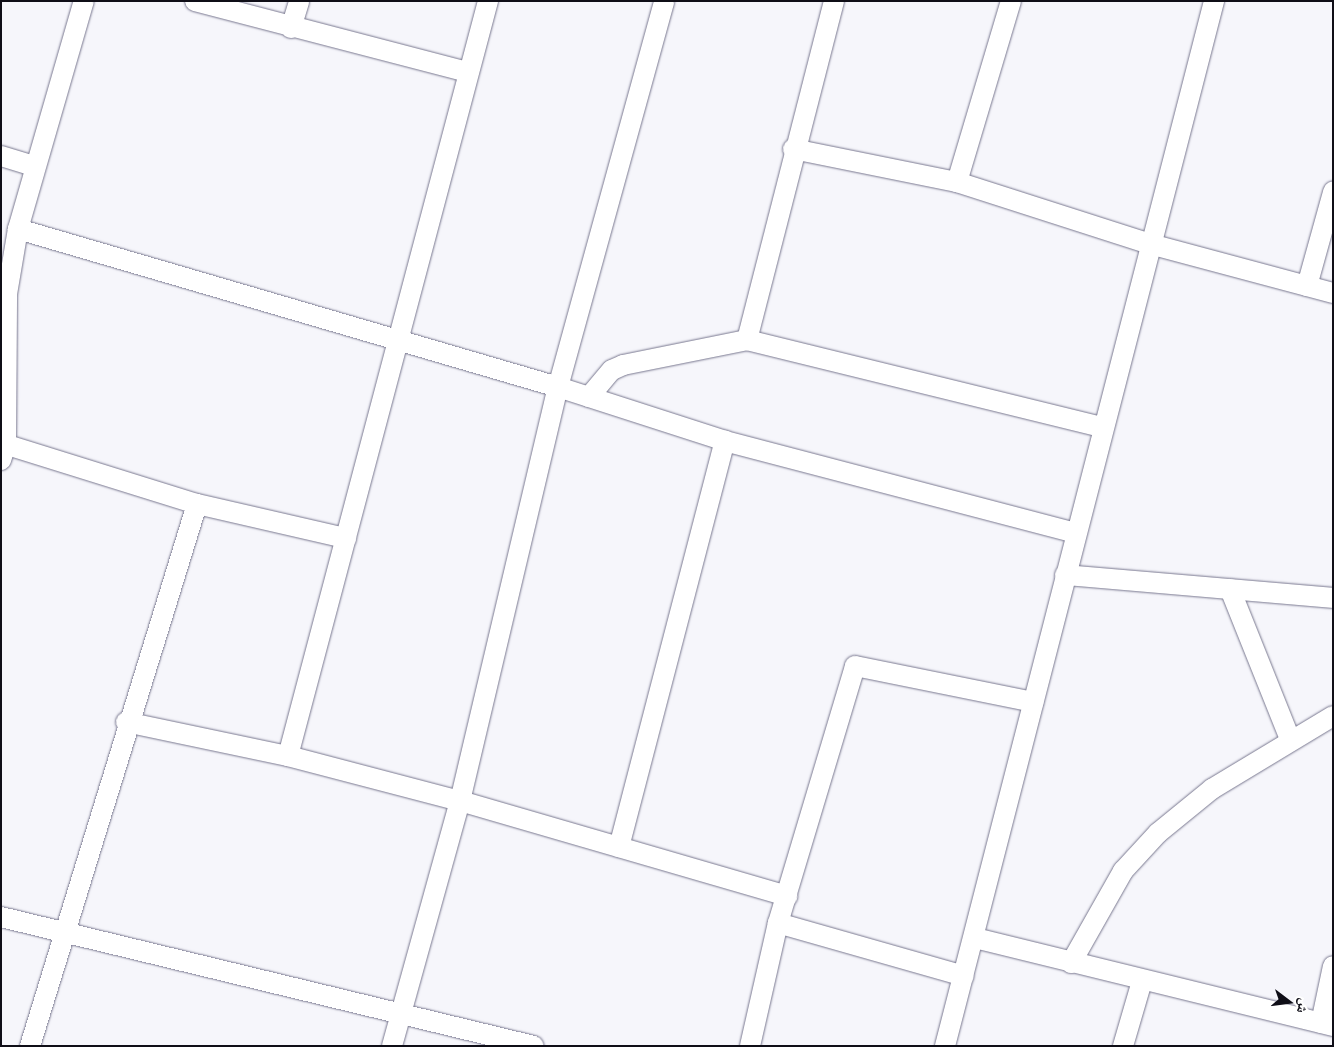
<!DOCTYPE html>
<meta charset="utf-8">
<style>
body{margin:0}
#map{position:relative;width:1334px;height:1047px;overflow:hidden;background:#f6f6fb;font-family:"Public Sans","Noto Naskh Arabic",sans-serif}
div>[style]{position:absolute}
.roads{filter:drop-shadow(0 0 1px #78778f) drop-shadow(0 0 1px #78778f)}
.minor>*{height:20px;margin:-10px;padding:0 10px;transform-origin:10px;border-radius:10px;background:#fff}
span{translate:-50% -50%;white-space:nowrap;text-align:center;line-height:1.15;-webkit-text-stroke:4px #fff;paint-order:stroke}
.frame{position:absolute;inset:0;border:2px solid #0f0e17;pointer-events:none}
.north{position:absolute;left:1264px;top:977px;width:50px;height:50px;-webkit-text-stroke:4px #fff;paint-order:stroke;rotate:105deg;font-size:14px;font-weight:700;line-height:20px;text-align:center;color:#0f0e17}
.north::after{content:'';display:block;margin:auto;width:18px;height:22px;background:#0f0e17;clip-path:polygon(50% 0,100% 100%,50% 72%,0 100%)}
</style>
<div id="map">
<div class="roads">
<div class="minor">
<div style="left:195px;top:1px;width:282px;rotate:14.6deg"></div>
<div style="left:291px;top:28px;width:28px;rotate:-73deg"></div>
<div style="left:793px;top:149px;width:167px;rotate:11.4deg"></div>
<div style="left:957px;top:182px;width:203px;rotate:17.8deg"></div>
<div style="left:1150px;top:244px;width:189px;rotate:15deg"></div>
<div style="left:1px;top:156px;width:34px;rotate:17deg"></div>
<div style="left:957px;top:182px;width:189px;rotate:-73.4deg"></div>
<div style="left:18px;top:229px;width:563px;rotate:16.31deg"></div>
<div style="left:558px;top:387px;width:176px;rotate:17.9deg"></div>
<div style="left:725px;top:441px;width:362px;rotate:14.7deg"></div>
<div style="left:1307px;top:286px;width:98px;rotate:-74.5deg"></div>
<div style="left:747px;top:340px;width:350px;rotate:-75.6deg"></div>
<div style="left:589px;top:397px;width:35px;rotate:-50deg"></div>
<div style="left:612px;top:370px;width:12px;rotate:-24deg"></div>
<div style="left:623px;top:365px;width:126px;rotate:-11.4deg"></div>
<div style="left:747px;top:340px;width:366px;rotate:13.8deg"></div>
<div style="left:1px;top:443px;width:205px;rotate:17.3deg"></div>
<div style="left:197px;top:504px;width:153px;rotate:12.9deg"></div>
<div style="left:1px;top:460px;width:17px;rotate:-73deg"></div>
<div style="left:6px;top:444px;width:150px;rotate:-89.6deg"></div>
<div style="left:7px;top:294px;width:66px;rotate:-80.4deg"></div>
<div style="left:18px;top:229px;width:237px;rotate:-73.9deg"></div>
<div style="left:1065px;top:575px;width:269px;rotate:4.9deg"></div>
<div style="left:1230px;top:589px;width:162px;rotate:68.2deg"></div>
<div style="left:126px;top:722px;width:166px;rotate:11.9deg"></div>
<div style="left:288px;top:756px;width:178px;rotate:14.7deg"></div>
<div style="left:460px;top:801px;width:341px;rotate:16.2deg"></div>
<div style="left:288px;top:756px;width:781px;rotate:-75.16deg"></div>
<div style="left:619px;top:847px;width:420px;rotate:-75.4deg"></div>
<div style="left:1px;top:917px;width:548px;rotate:13.61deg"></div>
<div style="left:778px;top:923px;width:193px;rotate:15.9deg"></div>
<div style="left:975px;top:938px;width:369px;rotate:13.8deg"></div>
<div style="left:1071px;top:963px;width:106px;rotate:-60.5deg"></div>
<div style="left:1123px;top:871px;width:52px;rotate:-47.4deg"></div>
<div style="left:1158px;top:833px;width:70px;rotate:-39.2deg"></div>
<div style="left:1212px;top:789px;width:141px;rotate:-31.1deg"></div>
<div style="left:1321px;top:1023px;width:58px;rotate:-78.1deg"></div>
<div style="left:30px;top:1046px;width:567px;rotate:-72.87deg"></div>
<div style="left:392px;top:1046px;width:254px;rotate:-74.5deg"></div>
<div style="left:460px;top:801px;width:425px;rotate:-76.7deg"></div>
<div style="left:558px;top:387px;width:400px;rotate:-74.6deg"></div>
<div style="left:750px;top:1046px;width:126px;rotate:-77.2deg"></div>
<div style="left:778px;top:923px;width:268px;rotate:-73.3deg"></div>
<div style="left:855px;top:666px;width:182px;rotate:11.4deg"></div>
<div style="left:945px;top:1046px;width:1079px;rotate:-75.56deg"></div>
<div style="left:1123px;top:1046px;width:68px;rotate:-73.7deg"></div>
</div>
</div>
<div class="frame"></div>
<div class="north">ش</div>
</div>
